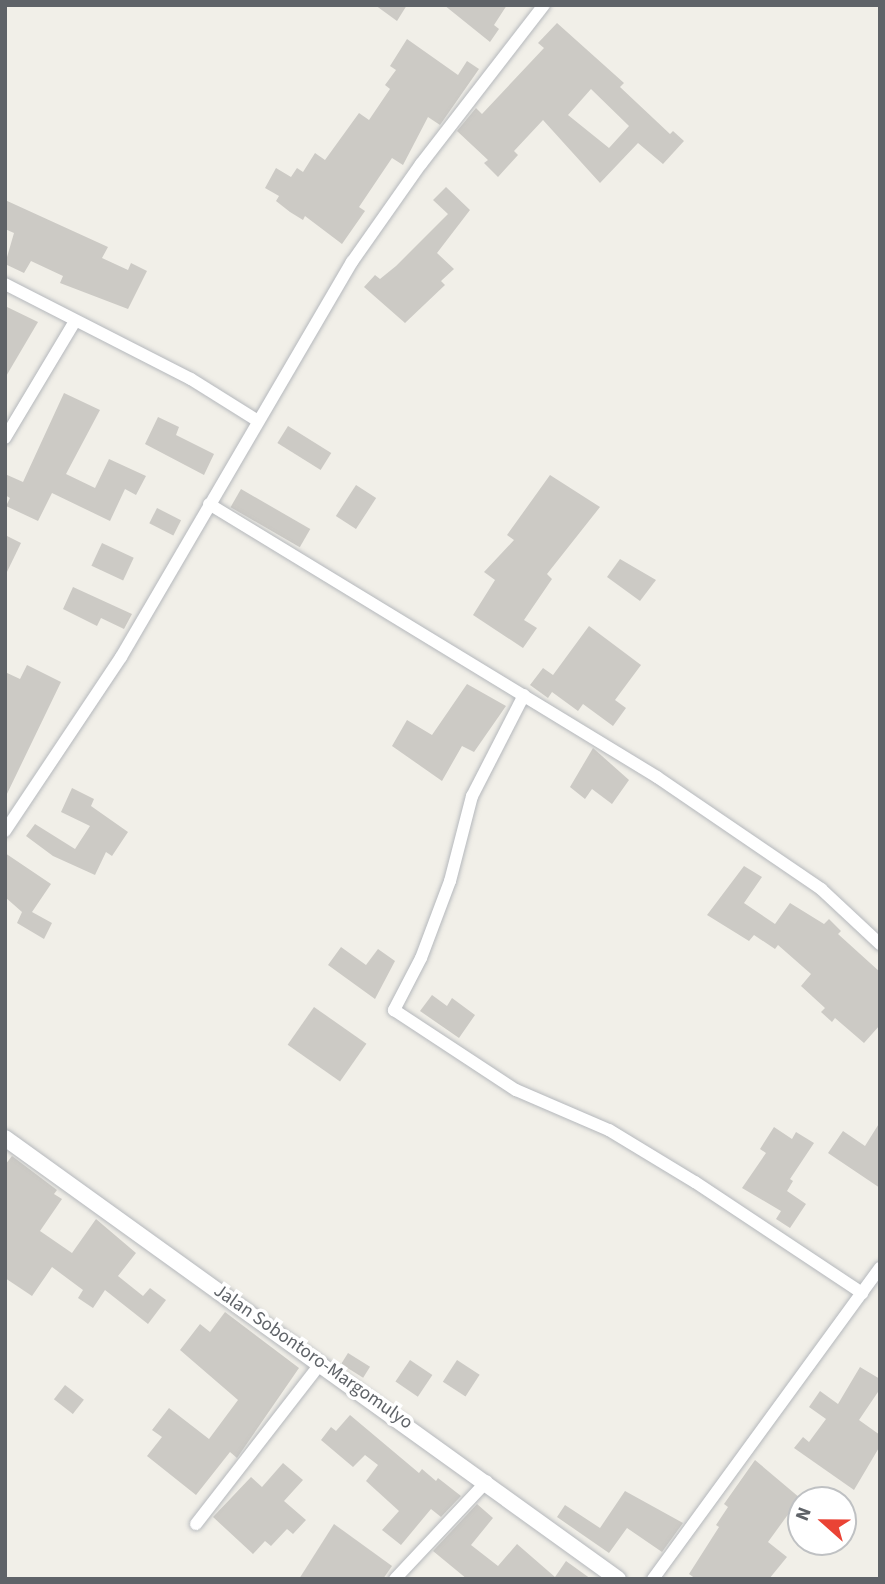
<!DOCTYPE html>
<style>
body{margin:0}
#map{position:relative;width:885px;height:1584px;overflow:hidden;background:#f1efe8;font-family:"Source Sans 3",sans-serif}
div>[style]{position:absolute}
.building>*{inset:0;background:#cccac5;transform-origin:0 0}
.roads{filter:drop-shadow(0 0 2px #b5b8bc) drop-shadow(0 0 2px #b5b8bc)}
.minor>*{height:12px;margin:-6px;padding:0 6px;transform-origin:6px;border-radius:6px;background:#fff}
.tertiary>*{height:16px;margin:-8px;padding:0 8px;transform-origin:8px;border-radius:8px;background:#fff}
span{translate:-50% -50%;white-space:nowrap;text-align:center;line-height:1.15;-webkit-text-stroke:7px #fff;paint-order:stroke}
.street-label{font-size:19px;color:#5f6368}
.frame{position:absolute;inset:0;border:7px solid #5f6368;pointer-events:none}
.north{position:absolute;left:787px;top:1486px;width:70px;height:70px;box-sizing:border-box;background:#fff;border:2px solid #bfc1c3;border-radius:50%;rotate:291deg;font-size:19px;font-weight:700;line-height:28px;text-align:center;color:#5f6368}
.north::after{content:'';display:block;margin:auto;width:24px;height:32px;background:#ea4335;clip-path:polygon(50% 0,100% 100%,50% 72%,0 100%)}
</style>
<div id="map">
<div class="building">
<div style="clip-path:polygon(375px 5px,407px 5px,397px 21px)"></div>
<div style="clip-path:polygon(444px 5px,507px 5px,494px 25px,499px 29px,490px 42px)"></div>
<div style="clip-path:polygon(evenodd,557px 23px,624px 83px,620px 87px,670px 134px,673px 131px,684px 141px,663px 164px,638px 143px,600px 183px,543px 120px,514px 151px,518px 155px,498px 177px,484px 163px,488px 160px,457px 131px,476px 108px,482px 114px,544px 48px,538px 43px,557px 23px,591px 89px,629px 126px,609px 148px,568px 115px,591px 89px)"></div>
<div style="clip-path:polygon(407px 39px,458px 75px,467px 61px,479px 69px,440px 125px,428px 117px,403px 165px,392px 158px,359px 207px,365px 211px,342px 244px,305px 216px,303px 220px,290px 212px,276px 201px,279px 196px,265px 188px,276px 168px,291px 177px,297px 168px,303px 172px,315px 153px,325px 160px,359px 113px,369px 120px,390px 89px,385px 85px,396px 70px,390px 66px)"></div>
<div style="clip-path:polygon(446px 187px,470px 210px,437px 253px,454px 269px,441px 281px,445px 285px,405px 323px,364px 287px,375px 275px,380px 279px,396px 266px,448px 214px,433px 200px)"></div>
<div style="clip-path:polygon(5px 200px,108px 247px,102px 258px,128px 270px,131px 263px,147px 271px,128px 309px,60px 283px,63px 276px,31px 261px,24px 273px,5px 264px,14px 233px,5px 229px)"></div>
<div style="clip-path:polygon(5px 306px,38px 322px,5px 378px)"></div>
<div style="clip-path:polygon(64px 393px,100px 410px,66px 474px,95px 488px,109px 459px,146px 476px,136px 495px,125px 489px,110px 521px,52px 493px,38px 521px,6px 506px,10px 498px,5px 495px,5px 474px,23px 482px)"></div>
<div style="clip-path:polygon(158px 417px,179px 427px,176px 435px,214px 454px,204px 475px,145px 444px)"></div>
<div style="left:288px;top:426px;width:51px;height:20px;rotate:32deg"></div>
<div style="clip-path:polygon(550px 475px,600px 507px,547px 574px,552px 579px,524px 620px,537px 628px,523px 648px,473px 615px,495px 580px,484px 572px,514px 540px,507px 535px)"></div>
<div style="left:356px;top:485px;width:24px;height:37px;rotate:33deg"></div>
<div style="left:241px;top:489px;width:80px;height:21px;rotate:30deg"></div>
<div style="left:157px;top:508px;width:27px;height:17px;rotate:27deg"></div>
<div style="clip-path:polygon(5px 535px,21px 543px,5px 576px)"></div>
<div style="left:102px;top:543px;width:35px;height:25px;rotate:25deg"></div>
<div style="clip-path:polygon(620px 559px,656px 580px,640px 601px,607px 577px)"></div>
<div style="clip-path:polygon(73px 587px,132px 614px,124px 629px,101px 618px,97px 626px,63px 609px)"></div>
<div style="clip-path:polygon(589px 626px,641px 665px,615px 700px,626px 708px,613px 726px,583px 704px,578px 711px,552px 692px,548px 698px,530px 685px,543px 668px,553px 675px)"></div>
<div style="clip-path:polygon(27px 665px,61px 682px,5px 798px,5px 672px,20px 679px)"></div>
<div style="clip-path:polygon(467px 684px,506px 706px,474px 752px,462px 746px,442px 781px,392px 746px,407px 720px,432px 735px)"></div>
<div style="clip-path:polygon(593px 748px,629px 780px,612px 804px,592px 789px,585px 799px,570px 787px)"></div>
<div style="clip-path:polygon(72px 788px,94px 799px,91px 806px,128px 832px,112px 856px,106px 852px,95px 875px,53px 856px,26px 836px,35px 824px,75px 849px,90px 826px,61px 812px)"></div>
<div style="clip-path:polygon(5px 853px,51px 884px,32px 912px,52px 923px,44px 939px,17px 923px,22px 912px,5px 897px)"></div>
<div style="clip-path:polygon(744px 866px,762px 877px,744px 903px,775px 924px,790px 903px,824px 924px,829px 919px,841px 931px,838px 934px,880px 972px,880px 1025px,864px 1043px,835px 1018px,832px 1022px,821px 1012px,825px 1008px,801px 986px,811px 974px,778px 945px,775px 949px,754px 935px,749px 941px,707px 915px)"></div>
<div style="clip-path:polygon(341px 947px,366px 965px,378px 949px,395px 961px,375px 999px,328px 965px)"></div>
<div style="clip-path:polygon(432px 995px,447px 1006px,452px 998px,475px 1015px,459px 1038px,420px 1011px)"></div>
<div style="left:314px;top:1007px;width:64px;height:46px;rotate:35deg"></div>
<div style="clip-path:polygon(880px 1122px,880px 1188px,828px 1153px,843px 1131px,865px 1146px)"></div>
<div style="clip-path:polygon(774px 1127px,792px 1139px,796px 1132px,814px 1143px,790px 1179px,793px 1181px,787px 1191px,806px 1204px,790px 1228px,776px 1219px,781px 1211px,742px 1188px,766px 1153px,760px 1149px)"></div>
<div style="clip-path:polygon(12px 1156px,57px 1190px,54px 1194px,62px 1199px,40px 1231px,72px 1253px,96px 1219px,136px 1253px,118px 1276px,143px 1296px,150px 1288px,166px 1300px,148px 1324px,105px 1290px,93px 1308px,78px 1298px,83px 1290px,52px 1267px,32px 1296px,5px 1278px,5px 1165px)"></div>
<div style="clip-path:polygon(225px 1312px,299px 1368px,237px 1458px,230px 1452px,196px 1495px,147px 1456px,162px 1437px,152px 1430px,169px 1408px,209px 1439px,238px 1400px,180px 1350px,200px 1324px,210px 1332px)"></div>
<div style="left:348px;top:1353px;width:26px;height:13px;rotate:32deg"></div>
<div style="left:410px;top:1360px;width:27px;height:26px;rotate:34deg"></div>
<div style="left:457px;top:1360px;width:27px;height:26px;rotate:33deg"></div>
<div style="clip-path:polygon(860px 1367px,880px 1379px,880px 1389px,859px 1420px,880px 1435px,880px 1446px,854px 1490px,794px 1448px,803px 1437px,809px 1442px,826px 1419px,809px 1407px,820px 1391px,838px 1404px)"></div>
<div style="left:65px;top:1385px;width:24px;height:18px;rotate:38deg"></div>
<div style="clip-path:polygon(350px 1415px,419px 1473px,422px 1469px,436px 1481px,438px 1478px,461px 1496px,441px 1517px,431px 1509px,401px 1545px,382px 1530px,399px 1511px,366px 1481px,378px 1465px,365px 1455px,353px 1467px,321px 1440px,331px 1427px,336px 1431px)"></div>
<div style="clip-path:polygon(755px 1460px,800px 1498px,768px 1542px,787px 1557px,769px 1579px,696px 1579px,689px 1574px,719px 1527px,716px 1525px,728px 1507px,724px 1504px)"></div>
<div style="clip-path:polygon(283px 1463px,303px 1480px,284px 1501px,306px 1520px,293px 1534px,287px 1529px,271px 1546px,265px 1541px,253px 1554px,213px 1517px,251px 1477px,262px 1487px)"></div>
<div style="clip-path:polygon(625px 1491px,683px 1523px,662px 1552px,627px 1528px,609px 1553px,557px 1517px,565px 1505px,600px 1528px)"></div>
<div style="clip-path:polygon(477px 1504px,493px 1518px,471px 1545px,498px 1566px,517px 1544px,555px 1577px,566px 1561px,591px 1579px,467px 1579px,433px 1551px)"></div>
<div style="clip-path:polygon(334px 1524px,392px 1566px,383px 1579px,299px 1579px)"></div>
</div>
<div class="roads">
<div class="minor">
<div style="left:5px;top:284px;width:209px;rotate:27.1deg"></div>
<div style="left:191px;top:379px;width:79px;rotate:32.1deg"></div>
<div style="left:5px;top:438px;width:136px;rotate:-59.1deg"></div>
<div style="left:209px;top:504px;width:525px;rotate:31.36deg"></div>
<div style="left:657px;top:777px;width:199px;rotate:34.3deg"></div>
<div style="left:821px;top:889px;width:81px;rotate:43deg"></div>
<div style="left:524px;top:695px;width:114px;rotate:117.2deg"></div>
<div style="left:472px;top:796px;width:88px;rotate:104.5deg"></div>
<div style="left:450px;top:881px;width:82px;rotate:110.6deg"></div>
<div style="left:421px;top:958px;width:59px;rotate:117.4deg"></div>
<div style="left:394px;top:1010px;width:146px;rotate:33.3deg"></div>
<div style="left:516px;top:1090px;width:101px;rotate:23.3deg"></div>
<div style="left:609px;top:1130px;width:100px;rotate:31.2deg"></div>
<div style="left:695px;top:1182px;width:201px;rotate:33.6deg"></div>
<div style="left:5px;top:831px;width:209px;rotate:-56.3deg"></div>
<div style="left:121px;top:657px;width:458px;rotate:-59.7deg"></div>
<div style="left:352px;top:262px;width:120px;rotate:-54.9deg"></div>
<div style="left:421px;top:164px;width:201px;rotate:-52.3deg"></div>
<div style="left:196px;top:1524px;width:204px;rotate:-52.2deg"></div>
<div style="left:395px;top:1579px;width:134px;rotate:-46.8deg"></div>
<div style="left:653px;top:1579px;width:385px;rotate:-53.9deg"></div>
</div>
<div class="tertiary">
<div style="left:5px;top:1138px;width:755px;rotate:35.73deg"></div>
</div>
</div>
<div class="street-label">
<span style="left:313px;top:1357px;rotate:35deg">Jalan Sobontoro-Margomulyo</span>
</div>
<div class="frame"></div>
<div class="north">N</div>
</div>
